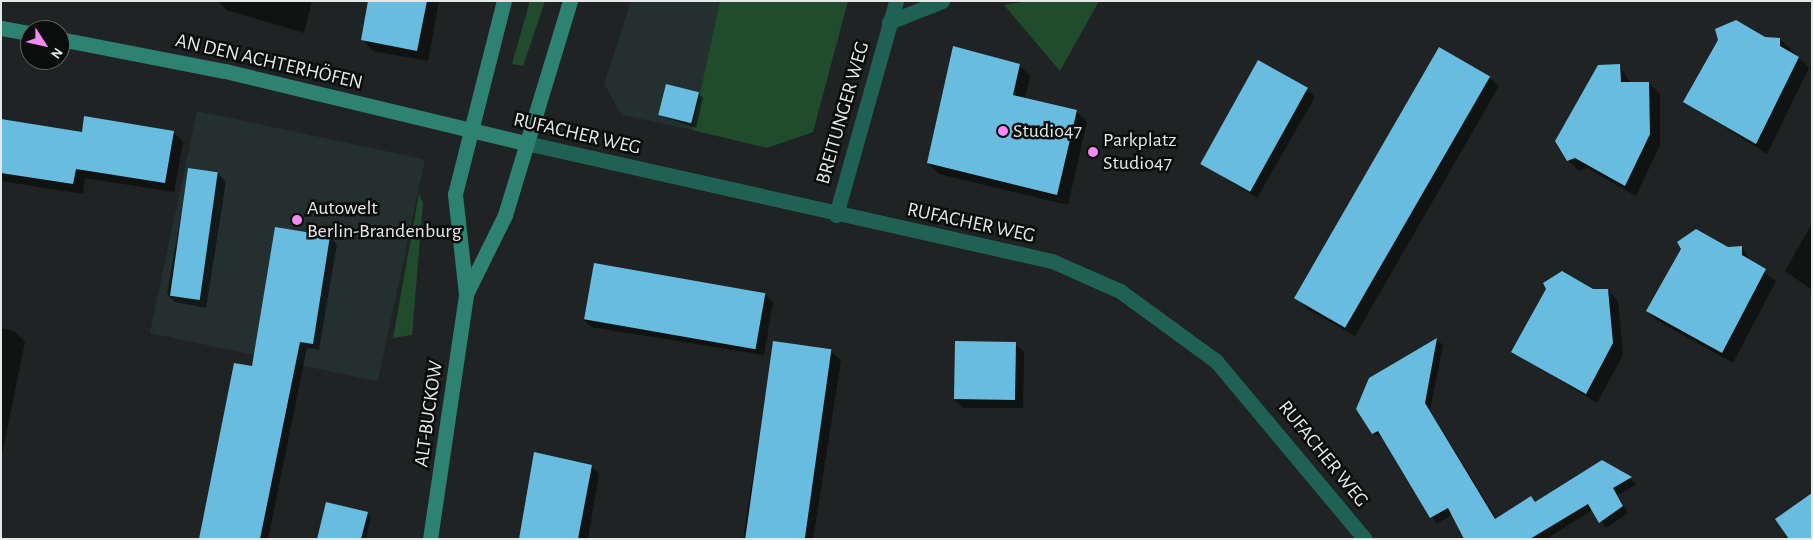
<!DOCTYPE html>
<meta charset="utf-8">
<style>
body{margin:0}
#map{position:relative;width:1813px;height:540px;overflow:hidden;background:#202323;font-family:"Alegreya Sans",sans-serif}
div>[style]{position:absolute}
.built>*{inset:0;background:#242f2f;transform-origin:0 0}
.green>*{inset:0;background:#204b2d}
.shadow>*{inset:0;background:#0007}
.building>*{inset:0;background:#67bcdf;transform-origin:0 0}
.street>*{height:15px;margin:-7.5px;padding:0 7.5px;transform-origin:7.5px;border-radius:7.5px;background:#1f6254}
.secondary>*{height:15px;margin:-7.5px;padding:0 7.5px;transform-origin:7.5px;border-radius:7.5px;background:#2e8271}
.dots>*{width:14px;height:14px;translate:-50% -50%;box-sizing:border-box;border:2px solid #0b0c0c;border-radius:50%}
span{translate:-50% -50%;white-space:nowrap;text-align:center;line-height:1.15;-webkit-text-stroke:5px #0b0c0c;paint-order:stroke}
.street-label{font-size:20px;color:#e6e8e8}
.poi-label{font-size:20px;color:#e6e8e8}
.left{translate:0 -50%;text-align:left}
.frame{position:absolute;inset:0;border:2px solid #e6e8e8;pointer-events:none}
.north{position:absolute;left:20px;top:20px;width:50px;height:50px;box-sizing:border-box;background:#0b0c0c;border:1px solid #636464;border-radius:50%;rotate:125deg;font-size:14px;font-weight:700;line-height:20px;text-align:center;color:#e6e8e8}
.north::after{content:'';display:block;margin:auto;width:18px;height:22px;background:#f28af3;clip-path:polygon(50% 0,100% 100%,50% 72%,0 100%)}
</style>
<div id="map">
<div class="built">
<div style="clip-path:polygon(631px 1px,720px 1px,692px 130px,622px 115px,604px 84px)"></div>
<div style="left:197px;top:111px;width:233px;height:227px;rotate:12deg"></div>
</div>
<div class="green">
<div style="clip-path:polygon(530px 1px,545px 1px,523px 66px,512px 64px)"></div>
<div style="clip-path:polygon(720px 1px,848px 1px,813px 132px,767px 148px,692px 130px)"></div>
<div style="clip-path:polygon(1027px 1px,1099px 1px,1060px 71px,1004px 5px)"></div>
<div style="clip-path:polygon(419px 194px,423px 203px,412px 335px,393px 338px)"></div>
</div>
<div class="shadow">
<div style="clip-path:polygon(218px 1px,312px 1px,304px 33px,227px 10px)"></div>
<div style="clip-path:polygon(370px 1px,439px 1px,428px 61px,373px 51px,363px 40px)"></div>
<div style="clip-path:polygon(1764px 38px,1780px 39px,1809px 68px,1767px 154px,1685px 102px)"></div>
<div style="clip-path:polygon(1019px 65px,1030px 76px,1025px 99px,1076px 111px,1087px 122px,1068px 205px,939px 174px,928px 163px)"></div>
<div style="clip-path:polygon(1620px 66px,1631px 84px,1649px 83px,1660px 94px,1660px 145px,1636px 196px,1587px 168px,1579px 171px,1568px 160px)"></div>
<div style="clip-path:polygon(1489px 77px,1499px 86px,1355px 336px,1307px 309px,1298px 299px)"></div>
<div style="clip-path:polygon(1307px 89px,1315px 97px,1257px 198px,1201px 163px)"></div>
<div style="clip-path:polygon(698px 93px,703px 98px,696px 128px,659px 115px)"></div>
<div style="clip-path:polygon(1px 121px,83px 134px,173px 132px,183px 142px,174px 192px,85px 178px,83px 194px,1px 181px)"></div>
<div style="clip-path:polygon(189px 169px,218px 173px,226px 182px,206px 308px,175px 302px,167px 294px)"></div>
<div style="clip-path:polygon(1812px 223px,1812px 290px,1785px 271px)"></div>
<div style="clip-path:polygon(276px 229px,330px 237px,337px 244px,319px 350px,307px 348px,268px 539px,200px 539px,253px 368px)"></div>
<div style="clip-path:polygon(1742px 247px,1752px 263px,1776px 281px,1733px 363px,1658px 321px,1647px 311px,1728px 248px)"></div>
<div style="clip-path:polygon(1548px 289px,1607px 290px,1618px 301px,1623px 355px,1597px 403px,1513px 351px)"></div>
<div style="clip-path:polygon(764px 294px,773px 302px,764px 355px,591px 327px,583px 319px)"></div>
<div style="clip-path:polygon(1px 328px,14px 331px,25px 342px,1px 460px)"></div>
<div style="clip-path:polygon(1437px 340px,1443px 345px,1430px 410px,1497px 519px,1531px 498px,1536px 503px,1602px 461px,1637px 484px,1618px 495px,1628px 513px,1606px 528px,1593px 510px,1546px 539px,1469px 539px,1453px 514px,1437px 524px,1383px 437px,1373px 433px,1370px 379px)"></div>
<div style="clip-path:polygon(774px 342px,831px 351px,841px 361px,813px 539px,743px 539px)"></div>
<div style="clip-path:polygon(1015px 344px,1024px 352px,1023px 408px,963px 408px,955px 400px)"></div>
<div style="clip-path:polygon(591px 466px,599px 474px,588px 539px,521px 539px)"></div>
<div style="clip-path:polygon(367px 513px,371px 517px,366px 539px,318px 539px)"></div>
</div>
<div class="building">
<div style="clip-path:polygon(368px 1px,427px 1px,417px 51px,361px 40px)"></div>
<div style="clip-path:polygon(1736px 20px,1765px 37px,1780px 38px,1780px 46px,1799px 57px,1756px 144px,1683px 102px,1718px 40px,1715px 29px)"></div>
<div style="clip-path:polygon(953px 46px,1020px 64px,1013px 95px,1077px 110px,1057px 195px,927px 163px)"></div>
<div style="left:1439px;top:47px;width:59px;height:290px;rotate:30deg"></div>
<div style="left:1258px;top:60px;width:57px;height:119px;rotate:29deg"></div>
<div style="clip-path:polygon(1620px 64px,1621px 82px,1649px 82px,1650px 134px,1625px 186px,1575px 158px,1567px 161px,1555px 141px,1598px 65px)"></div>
<div style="left:666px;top:84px;width:34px;height:32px;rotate:14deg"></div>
<div style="clip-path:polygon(84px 116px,174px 131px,165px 183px,76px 169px,73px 184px,1px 173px,1px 119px,82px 132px)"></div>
<div style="left:188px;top:168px;width:30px;height:129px;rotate:8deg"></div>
<div style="clip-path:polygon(275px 227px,330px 236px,313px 344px,300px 342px,260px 539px,199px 539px,234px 363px,252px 366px)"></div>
<div style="clip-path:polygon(1696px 229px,1728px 247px,1742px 246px,1742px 255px,1766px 269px,1722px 353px,1646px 311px,1681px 249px,1677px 242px)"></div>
<div style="left:594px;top:263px;width:174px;height:57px;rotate:10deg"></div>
<div style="clip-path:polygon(1562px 271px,1593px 289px,1608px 289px,1613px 343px,1586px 394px,1511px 352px,1546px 289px,1543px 283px)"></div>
<div style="clip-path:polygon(1437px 338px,1425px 403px,1495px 519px,1531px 496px,1535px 502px,1602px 460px,1632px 477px,1613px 488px,1623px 506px,1599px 523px,1588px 504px,1530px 539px,1464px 539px,1448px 508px,1430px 518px,1378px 431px,1372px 434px,1356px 409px,1369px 378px)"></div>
<div style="left:773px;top:341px;width:59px;height:200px;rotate:8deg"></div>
<div style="left:1016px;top:342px;width:58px;height:61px;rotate:91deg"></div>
<div style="clip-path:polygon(534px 452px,592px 465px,578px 539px,519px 539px)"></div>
<div style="clip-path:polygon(1812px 493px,1812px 539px,1789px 539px,1775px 519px)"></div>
<div style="clip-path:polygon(326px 502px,368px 512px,361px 539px,317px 539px)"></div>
</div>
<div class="street">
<div style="left:889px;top:22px;width:57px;rotate:-21.6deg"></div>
<div style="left:526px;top:143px;width:539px;rotate:12.64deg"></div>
<div style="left:1052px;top:261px;width:74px;rotate:23.8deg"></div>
<div style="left:1120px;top:291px;width:119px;rotate:36.1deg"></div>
<div style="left:1216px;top:361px;width:232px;rotate:50.1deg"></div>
<div style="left:836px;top:215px;width:222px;rotate:-74.3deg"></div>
</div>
<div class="secondary">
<div style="left:1px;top:28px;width:29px;rotate:10deg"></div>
<div style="left:60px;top:39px;width:168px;rotate:11deg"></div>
<div style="left:225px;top:71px;width:309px;rotate:13.5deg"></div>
<div style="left:466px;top:294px;width:88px;rotate:-63.7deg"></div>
<div style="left:505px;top:215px;width:224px;rotate:-73.1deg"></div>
<div style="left:430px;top:539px;width:248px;rotate:-81.6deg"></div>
<div style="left:466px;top:294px;width:101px;rotate:-96.3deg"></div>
<div style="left:455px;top:194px;width:199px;rotate:-75.8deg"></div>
</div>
<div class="dots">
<div style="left:1003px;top:131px;background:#f28af3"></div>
<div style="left:1093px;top:152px;background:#f28af3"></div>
<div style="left:297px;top:220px;background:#f28af3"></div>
</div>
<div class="street-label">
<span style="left:269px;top:62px;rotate:13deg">AN DEN ACHTERHÖFEN</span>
<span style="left:843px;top:113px;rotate:-74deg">BREITUNGER WEG</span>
<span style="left:577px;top:134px;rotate:13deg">RUFACHER WEG</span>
<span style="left:971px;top:223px;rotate:12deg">RUFACHER WEG</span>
<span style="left:429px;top:414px;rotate:-82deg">ALT-BUCKOW</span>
<span style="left:1323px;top:454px;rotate:51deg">RUFACHER WEG</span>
</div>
<div class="poi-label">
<span class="left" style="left:1013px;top:131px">Studio47</span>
<span class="left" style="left:1103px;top:152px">Parkplatz<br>Studio47</span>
<span class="left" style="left:307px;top:220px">Autowelt<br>Berlin-Brandenburg</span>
</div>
<div class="frame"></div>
<div class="north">N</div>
</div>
